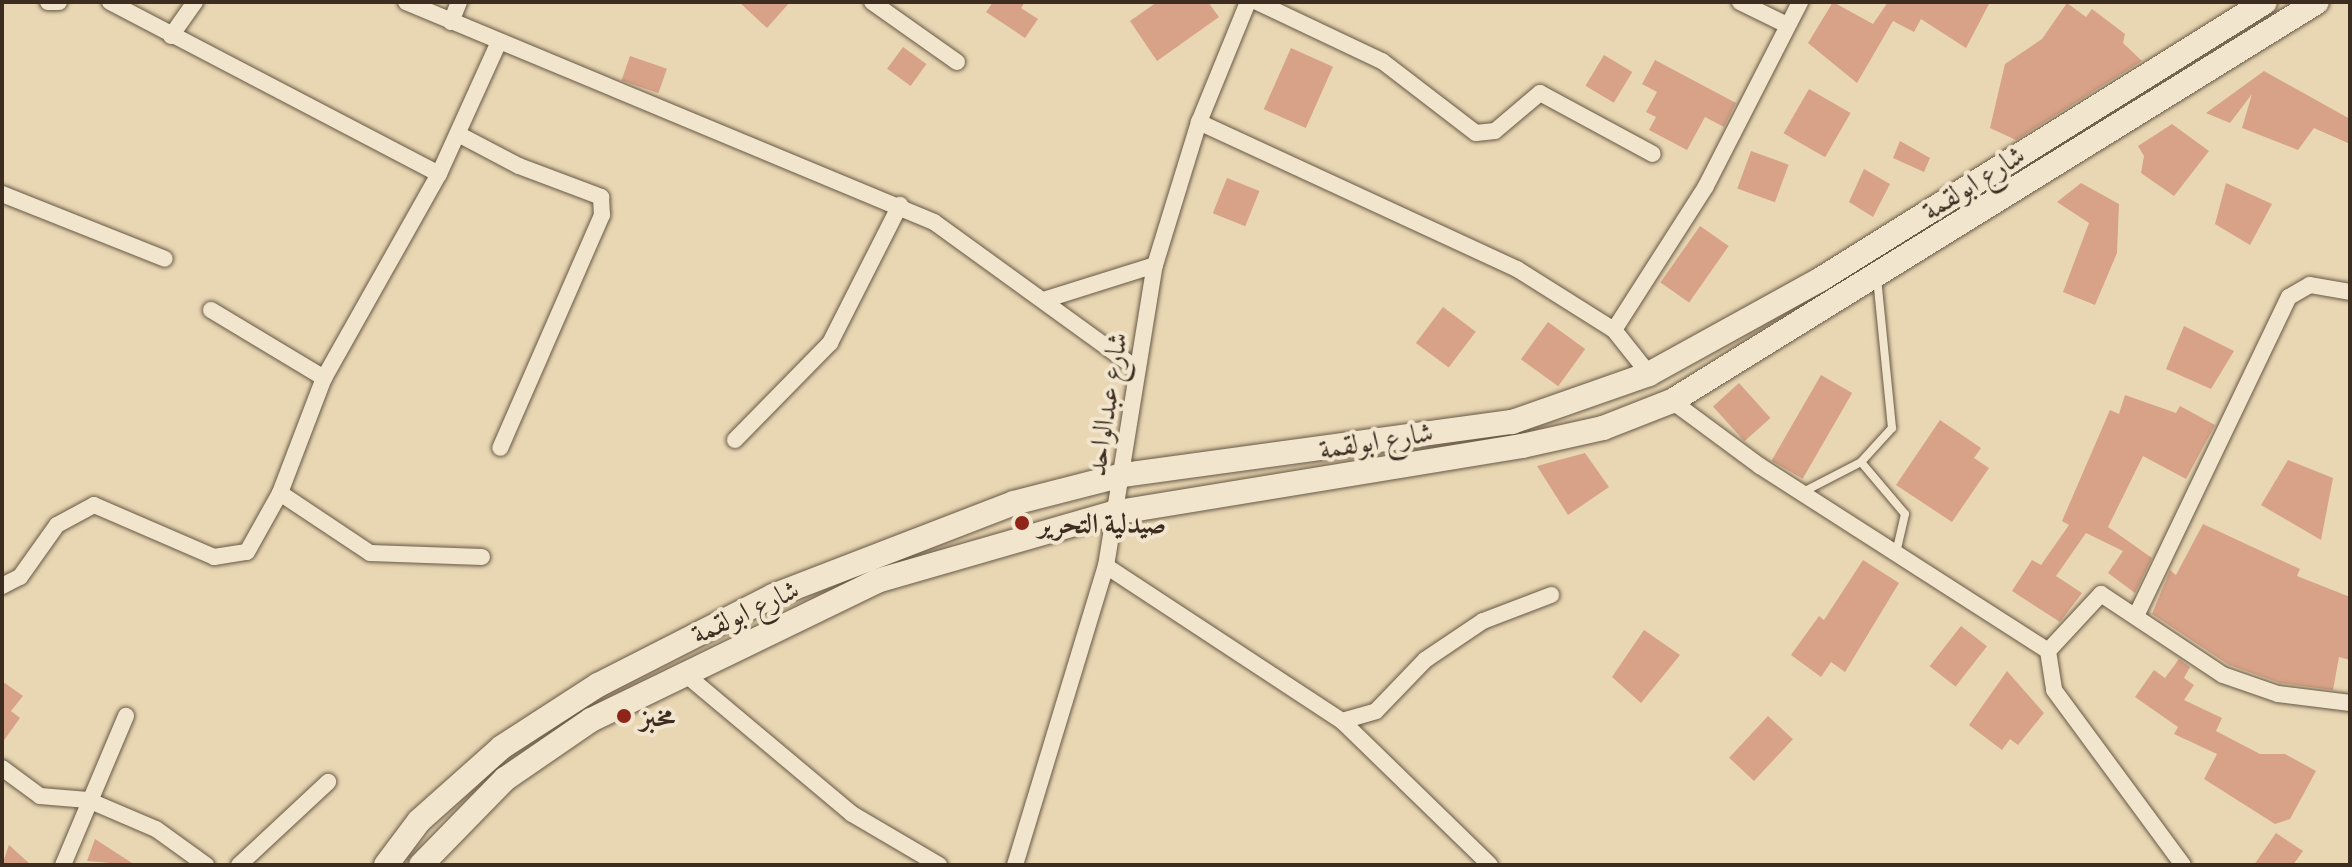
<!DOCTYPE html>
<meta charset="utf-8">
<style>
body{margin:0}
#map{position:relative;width:2352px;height:867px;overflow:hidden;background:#e9d7b3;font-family:"Gentium Book Plus",Amiri,serif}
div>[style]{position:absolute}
.building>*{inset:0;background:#d7a287;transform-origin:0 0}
.roads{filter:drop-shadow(0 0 2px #675845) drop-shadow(0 0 2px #675845)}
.lane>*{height:8px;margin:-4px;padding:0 4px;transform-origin:4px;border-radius:4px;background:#f1e5ce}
.street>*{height:16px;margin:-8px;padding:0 8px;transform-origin:8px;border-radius:8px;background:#f1e5ce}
.secondary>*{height:24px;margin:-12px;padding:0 12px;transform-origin:12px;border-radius:12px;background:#f1e5ce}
.dots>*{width:22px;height:22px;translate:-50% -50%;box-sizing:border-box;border:4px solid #f1e5ce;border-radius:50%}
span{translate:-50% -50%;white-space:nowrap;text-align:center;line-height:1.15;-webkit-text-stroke:8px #f1e5ce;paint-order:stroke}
.street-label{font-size:28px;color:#3c2d20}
.poi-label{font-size:28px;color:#3c2d20;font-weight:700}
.left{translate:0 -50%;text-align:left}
.frame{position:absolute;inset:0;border:4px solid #3c2d20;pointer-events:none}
</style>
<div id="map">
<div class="building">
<div style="clip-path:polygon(739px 2px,790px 2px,767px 28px)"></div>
<div style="clip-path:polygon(993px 2px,1025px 2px,1021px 8px,1038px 19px,1025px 38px,986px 12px)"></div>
<div style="clip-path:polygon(1157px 2px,1208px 2px,1219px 17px,1157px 61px,1130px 21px)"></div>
<div style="clip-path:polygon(1833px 2px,1873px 24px,1888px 2px,1990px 2px,1966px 48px,1921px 19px,1914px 32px,1893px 21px,1857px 83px,1808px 43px)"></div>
<div style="clip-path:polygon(2067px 3px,2086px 17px,2092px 9px,2125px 34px,2123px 43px,2142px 61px,2016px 140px,1990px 128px,2005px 64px,2042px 39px)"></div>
<div style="left:903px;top:47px;width:29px;height:27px;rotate:36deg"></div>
<div style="left:1291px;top:48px;width:46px;height:67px;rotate:24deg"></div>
<div style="left:1604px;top:55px;width:33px;height:36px;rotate:31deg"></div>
<div style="left:630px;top:56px;width:39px;height:26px;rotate:19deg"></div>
<div style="clip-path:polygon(1655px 60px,1736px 103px,1724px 127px,1705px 117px,1687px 150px,1649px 130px,1656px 117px,1646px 112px,1657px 92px,1642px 84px)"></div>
<div style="clip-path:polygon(2264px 71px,2350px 119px,2350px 144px,2314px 128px,2298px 150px,2242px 128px,2252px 94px,2230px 123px,2206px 113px)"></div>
<div style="left:1809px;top:89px;width:48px;height:51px;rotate:30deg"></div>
<div style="clip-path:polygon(2172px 124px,2209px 151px,2174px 196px,2141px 173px,2144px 156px,2138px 146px)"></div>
<div style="clip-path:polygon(1900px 141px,1930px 158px,1924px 172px,1893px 158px)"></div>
<div style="left:1751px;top:151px;width:40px;height:40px;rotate:20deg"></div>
<div style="clip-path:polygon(1864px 169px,1890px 184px,1873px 217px,1849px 202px)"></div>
<div style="left:1227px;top:178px;width:35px;height:38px;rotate:22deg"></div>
<div style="clip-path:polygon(2081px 183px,2119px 204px,2117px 253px,2095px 305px,2063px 292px,2089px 223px,2057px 202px)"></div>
<div style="clip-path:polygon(2226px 183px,2272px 204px,2250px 245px,2215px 224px)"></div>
<div style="left:1700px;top:226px;width:35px;height:69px;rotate:35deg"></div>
<div style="left:1443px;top:307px;width:41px;height:45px;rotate:37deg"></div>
<div style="left:1548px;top:322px;width:46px;height:46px;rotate:36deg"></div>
<div style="clip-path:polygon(2184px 326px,2234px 351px,2211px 389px,2166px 369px)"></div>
<div style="left:1821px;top:375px;width:36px;height:99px;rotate:30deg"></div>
<div style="left:1739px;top:383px;width:47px;height:35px;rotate:48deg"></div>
<div style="clip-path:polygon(2125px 395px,2176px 413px,2180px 406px,2215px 425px,2186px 479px,2143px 456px,2108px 527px,2152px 558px,2135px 593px,2108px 573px,2123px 551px,2086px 533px,2056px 576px,2082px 593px,2060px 622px,2012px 591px,2032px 560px,2041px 565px,2069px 525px,2062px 521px,2110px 410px,2119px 414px)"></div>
<div style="clip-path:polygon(1940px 420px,1981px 448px,1974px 458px,1989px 468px,1952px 522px,1896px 485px)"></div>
<div style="clip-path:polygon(1585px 453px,1609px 487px,1568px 515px,1537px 466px)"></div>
<div style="clip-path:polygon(2288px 460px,2333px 478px,2321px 540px,2261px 505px)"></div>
<div style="clip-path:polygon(2203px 524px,2300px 569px,2297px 576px,2350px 597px,2350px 660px,2339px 657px,2333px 690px,2280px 683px,2229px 665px,2152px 614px,2170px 570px,2176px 575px)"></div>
<div style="clip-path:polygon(1863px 560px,1899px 583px,1845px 672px,1831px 662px,1821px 677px,1791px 655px,1819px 616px,1824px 620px)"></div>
<div style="left:1961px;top:626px;width:33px;height:51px;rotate:38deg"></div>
<div style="clip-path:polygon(1644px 630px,1680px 655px,1641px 703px,1612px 677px)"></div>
<div style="clip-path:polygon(2179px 659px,2190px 667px,2184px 678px,2194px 685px,2184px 700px,2222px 718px,2216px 731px,2260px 754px,2285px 754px,2316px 771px,2290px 819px,2275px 824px,2204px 779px,2217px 754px,2174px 734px,2178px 727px,2135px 697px,2154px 670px,2165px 678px)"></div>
<div style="clip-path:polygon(2007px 671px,2044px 713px,2018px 745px,2010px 739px,2002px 750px,1969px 725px)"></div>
<div style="clip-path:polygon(2px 681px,23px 696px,11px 711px,20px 718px,2px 743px)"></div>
<div style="left:1768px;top:716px;width:34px;height:57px;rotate:43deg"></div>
<div style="clip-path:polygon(2276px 833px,2303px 851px,2293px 865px,2254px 865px)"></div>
<div style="clip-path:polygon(95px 839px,135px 865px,87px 861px)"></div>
<div style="clip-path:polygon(9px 845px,31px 865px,2px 865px)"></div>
</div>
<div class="roads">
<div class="lane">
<div style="left:1861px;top:462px;width:68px;rotate:49.8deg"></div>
<div style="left:1905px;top:514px;width:39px;rotate:103deg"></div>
<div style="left:1803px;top:492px;width:65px;rotate:-27.3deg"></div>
<div style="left:1861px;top:462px;width:46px;rotate:-47.6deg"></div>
<div style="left:1892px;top:428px;width:150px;rotate:-95.7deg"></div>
</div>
<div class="street">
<div style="left:48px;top:2px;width:11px"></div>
<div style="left:110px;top:2px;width:371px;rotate:27.6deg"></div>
<div style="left:406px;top:2px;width:572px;rotate:22.62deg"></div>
<div style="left:934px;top:222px;width:251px;rotate:35.9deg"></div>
<div style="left:872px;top:2px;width:104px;rotate:35.2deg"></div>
<div style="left:1257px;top:2px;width:138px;rotate:25.3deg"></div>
<div style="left:1382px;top:61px;width:118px;rotate:37.5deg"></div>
<div style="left:1476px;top:133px;width:19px;rotate:-6deg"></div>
<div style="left:1495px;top:131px;width:59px;rotate:-40.2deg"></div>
<div style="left:1540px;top:93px;width:128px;rotate:28.4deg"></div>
<div style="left:1740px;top:2px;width:50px;rotate:26.1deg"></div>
<div style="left:451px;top:22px;width:22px;rotate:-68deg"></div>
<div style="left:171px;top:36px;width:42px;rotate:-54.8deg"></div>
<div style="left:1199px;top:122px;width:350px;rotate:24.8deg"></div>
<div style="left:1517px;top:269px;width:115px;rotate:32.2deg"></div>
<div style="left:1614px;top:330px;width:56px;rotate:51.5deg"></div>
<div style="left:458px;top:134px;width:69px;rotate:27.7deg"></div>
<div style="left:519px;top:166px;width:88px;rotate:20.7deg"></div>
<div style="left:601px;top:197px;width:18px;rotate:87deg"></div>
<div style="left:602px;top:215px;width:254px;rotate:113.6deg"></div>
<div style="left:2px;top:194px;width:175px;rotate:21.7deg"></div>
<div style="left:1047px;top:299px;width:113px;rotate:-17.5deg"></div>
<div style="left:211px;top:310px;width:132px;rotate:31deg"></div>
<div style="left:1614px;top:330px;width:171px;rotate:-57.4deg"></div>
<div style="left:1706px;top:186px;width:207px;rotate:-62.9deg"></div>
<div style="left:1672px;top:401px;width:109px;rotate:36.5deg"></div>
<div style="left:1760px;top:466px;width:342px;rotate:32.7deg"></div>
<div style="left:2048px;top:651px;width:39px;rotate:81deg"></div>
<div style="left:2054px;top:690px;width:217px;rotate:53.6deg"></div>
<div style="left:735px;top:440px;width:136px;rotate:-45.6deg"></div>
<div style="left:830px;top:343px;width:155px;rotate:-63.1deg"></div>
<div style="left:280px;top:493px;width:108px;rotate:33.7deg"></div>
<div style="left:370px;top:553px;width:112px;rotate:2deg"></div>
<div style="left:1106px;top:566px;width:282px;rotate:33.3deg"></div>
<div style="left:1342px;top:721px;width:206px;rotate:44.2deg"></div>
<div style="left:2px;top:586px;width:20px;rotate:-27deg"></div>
<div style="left:20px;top:577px;width:64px;rotate:-54.6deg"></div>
<div style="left:57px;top:525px;width:42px;rotate:-28.4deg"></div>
<div style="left:94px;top:505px;width:131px;rotate:23.4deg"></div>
<div style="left:214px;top:557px;width:33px;rotate:-9deg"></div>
<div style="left:247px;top:552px;width:68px;rotate:-60.8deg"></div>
<div style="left:280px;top:493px;width:123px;rotate:-69.1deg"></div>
<div style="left:324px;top:378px;width:234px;rotate:-60.6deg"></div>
<div style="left:439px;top:174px;width:145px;rotate:-65.6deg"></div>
<div style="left:2136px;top:616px;width:354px;rotate:-64.4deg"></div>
<div style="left:2289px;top:297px;width:24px;rotate:-30deg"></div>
<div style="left:2310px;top:285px;width:41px;rotate:9.9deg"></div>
<div style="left:2048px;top:651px;width:78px;rotate:-47.1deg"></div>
<div style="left:2101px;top:594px;width:146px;rotate:33.6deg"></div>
<div style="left:2223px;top:675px;width:58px;rotate:19.1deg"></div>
<div style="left:2278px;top:694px;width:73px;rotate:7.1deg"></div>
<div style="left:684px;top:673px;width:219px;rotate:40deg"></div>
<div style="left:852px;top:814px;width:101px;rotate:30.4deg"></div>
<div style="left:1342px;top:721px;width:35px;rotate:-16deg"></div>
<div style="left:1376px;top:711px;width:71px;rotate:-46.1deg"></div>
<div style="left:1425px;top:660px;width:70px;rotate:-33.9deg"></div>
<div style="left:1483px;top:621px;width:73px;rotate:-20.9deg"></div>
<div style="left:2px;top:768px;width:47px;rotate:36.4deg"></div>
<div style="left:40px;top:796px;width:48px;rotate:4.8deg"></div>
<div style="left:88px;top:800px;width:74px;rotate:23.1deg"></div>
<div style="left:156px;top:829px;width:62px;rotate:35.8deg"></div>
<div style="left:63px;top:865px;width:162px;rotate:-67.1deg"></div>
<div style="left:239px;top:865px;width:122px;rotate:-43deg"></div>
<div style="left:1015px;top:865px;width:313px;rotate:-73.1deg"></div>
<div style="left:1106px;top:566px;width:305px;rotate:-80.8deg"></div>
<div style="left:1155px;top:265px;width:150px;rotate:-72.9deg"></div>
<div style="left:1199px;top:122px;width:130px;rotate:-67.8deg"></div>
</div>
<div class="secondary">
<div style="left:386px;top:865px;width:55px;rotate:-53.1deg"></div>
<div style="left:419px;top:821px;width:111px;rotate:-41.7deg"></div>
<div style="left:502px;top:747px;width:114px;rotate:-32.9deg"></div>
<div style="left:598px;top:685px;width:196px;rotate:-27deg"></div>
<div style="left:773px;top:596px;width:258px;rotate:-21.1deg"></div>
<div style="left:1014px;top:503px;width:113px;rotate:-14.4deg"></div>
<div style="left:1123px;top:475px;width:393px;rotate:-7.8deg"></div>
<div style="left:1512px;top:422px;width:145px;rotate:-19.3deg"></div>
<div style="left:1649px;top:374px;width:196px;rotate:-28.9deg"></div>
<div style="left:1821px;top:279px;width:523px;rotate:-31.96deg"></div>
<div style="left:421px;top:865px;width:120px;rotate:-45.7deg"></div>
<div style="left:505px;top:779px;width:104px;rotate:-34.5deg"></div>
<div style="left:591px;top:720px;width:318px;rotate:-25.9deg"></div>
<div style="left:877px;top:581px;width:246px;rotate:-16.1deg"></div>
<div style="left:1113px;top:513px;width:414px;rotate:-9.3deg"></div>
<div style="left:1522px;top:446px;width:83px;rotate:-12.5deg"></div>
<div style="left:1603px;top:428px;width:74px;rotate:-21.4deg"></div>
<div style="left:1672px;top:401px;width:758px;rotate:-31.74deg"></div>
</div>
</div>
<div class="dots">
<div style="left:1022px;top:523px;background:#8f2418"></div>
<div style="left:624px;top:716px;background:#8f2418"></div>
</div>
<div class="street-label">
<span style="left:1973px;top:182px;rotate:-32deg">شارع ابولقمة</span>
<span style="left:1106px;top:404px;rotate:-81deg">شارع عبدالواحد</span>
<span style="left:1376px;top:440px;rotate:-9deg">شارع ابولقمة</span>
<span style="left:745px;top:611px;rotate:-25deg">شارع ابولقمة</span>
</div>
<div class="poi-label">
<span class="left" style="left:1038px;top:523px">صيدلية التحرير</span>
<span class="left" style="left:640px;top:716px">مخبز</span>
</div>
<div class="frame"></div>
</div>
